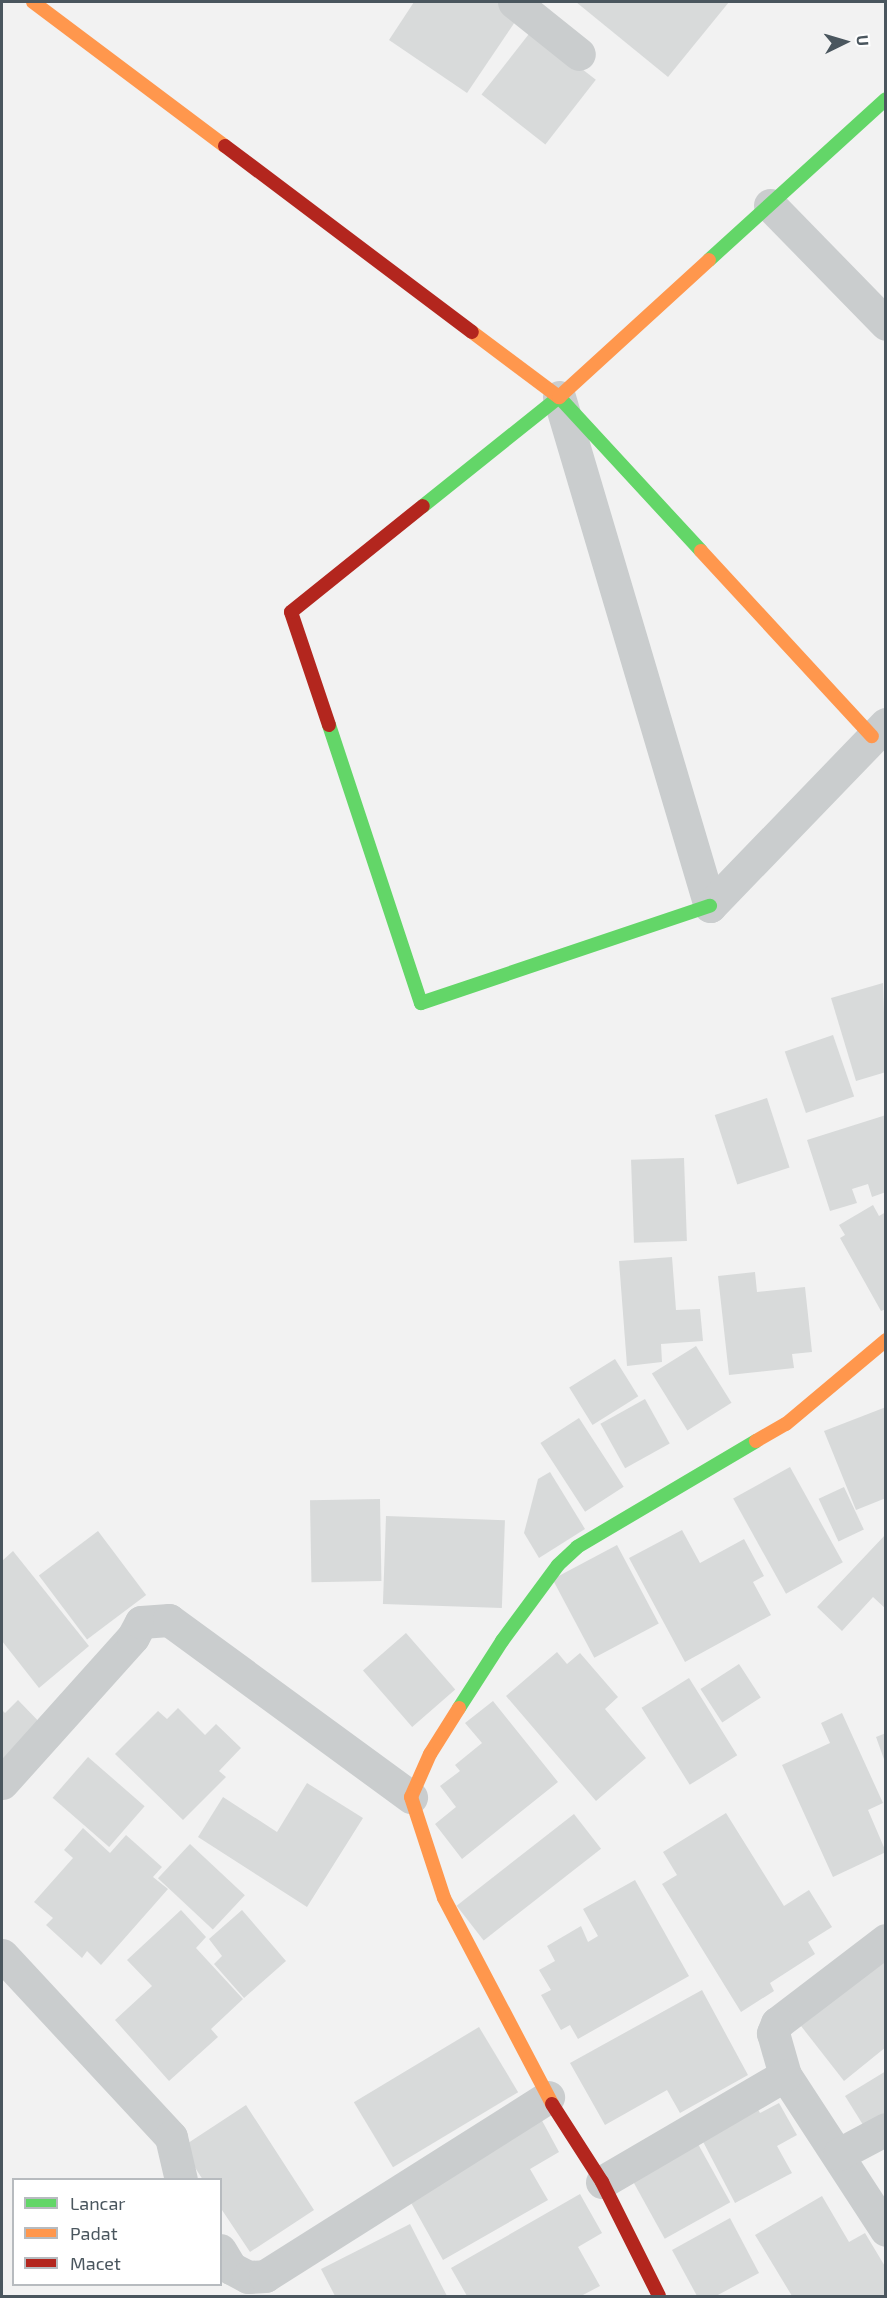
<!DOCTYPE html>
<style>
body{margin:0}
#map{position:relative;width:887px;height:2298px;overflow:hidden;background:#f2f2f2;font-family:"Exo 2",sans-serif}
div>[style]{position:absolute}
.building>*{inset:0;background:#d8dada;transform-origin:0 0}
.street>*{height:33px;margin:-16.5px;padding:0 16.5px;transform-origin:16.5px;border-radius:16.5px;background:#cacdce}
.fast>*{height:14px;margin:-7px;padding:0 7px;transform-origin:7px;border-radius:7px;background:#63d668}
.slow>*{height:14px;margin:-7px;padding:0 7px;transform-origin:7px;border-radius:7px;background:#ff974d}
.jam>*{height:14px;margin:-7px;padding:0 7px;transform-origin:7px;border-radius:7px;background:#b3261e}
span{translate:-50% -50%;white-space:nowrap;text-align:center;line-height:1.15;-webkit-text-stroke:4.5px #fff;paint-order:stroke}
.frame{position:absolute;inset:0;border:3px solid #4a565e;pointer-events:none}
.legend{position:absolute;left:12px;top:2178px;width:210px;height:108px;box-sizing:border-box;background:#fff;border:2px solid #b7bbbf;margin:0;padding:8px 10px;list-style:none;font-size:18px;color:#4a565e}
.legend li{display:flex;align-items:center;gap:12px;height:30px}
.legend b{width:30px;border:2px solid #b7bbbf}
.north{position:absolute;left:815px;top:12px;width:60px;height:60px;-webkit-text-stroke:4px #fff;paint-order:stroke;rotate:85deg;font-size:16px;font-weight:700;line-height:24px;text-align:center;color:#4a565e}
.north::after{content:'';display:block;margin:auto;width:21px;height:27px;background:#4a565e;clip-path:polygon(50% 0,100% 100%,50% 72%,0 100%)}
</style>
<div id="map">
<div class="building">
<div style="clip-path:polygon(414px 2px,498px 2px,519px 16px,467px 93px,389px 40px)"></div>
<div style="clip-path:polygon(576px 2px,729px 2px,668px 77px)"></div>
<div style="left:532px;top:30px;width:81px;height:82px;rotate:38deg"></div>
<div style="clip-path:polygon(883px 983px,886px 1072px,856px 1081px,831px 998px)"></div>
<div style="left:833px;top:1035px;width:65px;height:51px;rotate:71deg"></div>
<div style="left:767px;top:1098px;width:73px;height:55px;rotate:72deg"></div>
<div style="clip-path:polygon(886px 1115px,886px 1192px,872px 1197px,868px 1184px,852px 1189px,857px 1203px,830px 1211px,807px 1140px)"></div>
<div style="left:684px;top:1158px;width:83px;height:53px;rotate:88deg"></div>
<div style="clip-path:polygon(873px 1205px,879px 1216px,886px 1212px,886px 1309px,881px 1311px,840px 1238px,845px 1235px,839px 1225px)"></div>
<div style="clip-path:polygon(672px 1257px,676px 1310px,700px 1309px,703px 1341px,661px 1344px,662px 1362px,627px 1366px,619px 1261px)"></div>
<div style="clip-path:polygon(755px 1272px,757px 1292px,805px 1287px,812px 1352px,792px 1354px,794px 1368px,729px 1375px,718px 1276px)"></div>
<div style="left:696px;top:1346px;width:67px;height:52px;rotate:58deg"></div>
<div style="left:615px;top:1359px;width:44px;height:54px;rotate:58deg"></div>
<div style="left:645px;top:1399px;width:51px;height:51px;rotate:61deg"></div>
<div style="clip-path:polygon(886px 1407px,886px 1498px,856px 1510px,824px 1431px)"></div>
<div style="left:579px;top:1418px;width:82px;height:46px;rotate:57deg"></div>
<div style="left:790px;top:1467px;width:109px;height:65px;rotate:61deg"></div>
<div style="clip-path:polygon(550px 1472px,585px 1529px,539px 1558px,524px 1533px,538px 1479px)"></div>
<div style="left:844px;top:1487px;width:47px;height:28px;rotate:65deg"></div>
<div style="left:380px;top:1499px;width:82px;height:70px;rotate:89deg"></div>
<div style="left:386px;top:1516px;width:119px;height:88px;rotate:2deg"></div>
<div style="clip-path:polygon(682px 1530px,700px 1563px,744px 1539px,764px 1576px,753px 1582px,771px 1615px,685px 1662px,629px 1558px)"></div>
<div style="left:98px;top:1531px;width:80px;height:74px;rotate:53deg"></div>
<div style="clip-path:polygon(886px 1534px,886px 1609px,873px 1597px,842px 1631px,817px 1607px)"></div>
<div style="left:617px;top:1545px;width:89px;height:73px;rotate:62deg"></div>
<div style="clip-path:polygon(13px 1551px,89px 1646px,39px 1688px,2px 1641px,2px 1561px)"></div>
<div style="left:406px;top:1633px;width:75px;height:57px;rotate:49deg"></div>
<div style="clip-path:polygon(557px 1652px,567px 1664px,580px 1653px,618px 1697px,605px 1709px,646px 1758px,596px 1801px,506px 1696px)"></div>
<div style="left:739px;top:1664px;width:40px;height:46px;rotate:57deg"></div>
<div style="left:689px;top:1678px;width:91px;height:56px;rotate:58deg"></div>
<div style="clip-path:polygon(18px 1700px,46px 1729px,2px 1772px,2px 1710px,5px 1713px)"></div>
<div style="clip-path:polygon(493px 1701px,558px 1782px,462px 1859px,435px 1824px,456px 1807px,440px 1786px,460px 1771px,455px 1765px,482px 1743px,465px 1723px)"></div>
<div style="clip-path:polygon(178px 1708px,205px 1735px,216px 1724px,241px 1748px,219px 1771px,226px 1777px,183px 1820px,115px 1754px,158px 1711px,167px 1719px)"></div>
<div style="clip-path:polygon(842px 1713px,883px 1803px,868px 1810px,886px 1852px,833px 1877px,782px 1765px,830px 1743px,821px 1723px)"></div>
<div style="clip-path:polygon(886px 1733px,886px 1762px,885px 1762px,876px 1737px)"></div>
<div style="left:88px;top:1757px;width:75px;height:54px;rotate:41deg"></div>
<div style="clip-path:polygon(307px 1783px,363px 1818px,307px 1907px,198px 1837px,223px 1797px,277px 1832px)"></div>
<div style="clip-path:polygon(726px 1813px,784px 1906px,809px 1890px,832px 1927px,808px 1942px,815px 1954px,770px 1983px,774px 1991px,741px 2012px,662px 1884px,677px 1875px,663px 1852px)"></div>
<div style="left:574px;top:1814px;width:44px;height:149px;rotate:52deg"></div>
<div style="clip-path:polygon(83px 1828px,110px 1853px,126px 1835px,162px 1867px,153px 1877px,168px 1889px,101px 1965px,87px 1951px,82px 1958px,46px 1925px,53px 1918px,34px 1902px,73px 1858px,64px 1850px)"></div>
<div style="left:190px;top:1844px;width:75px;height:47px;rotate:43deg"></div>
<div style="clip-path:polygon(635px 1880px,689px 1976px,578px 2039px,570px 2025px,561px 2030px,541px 1995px,551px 1990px,539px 1970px,555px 1961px,547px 1946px,581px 1926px,588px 1942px,598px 1936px,583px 1909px)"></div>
<div style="clip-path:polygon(181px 1910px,206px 1937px,196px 1948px,243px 1999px,211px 2029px,218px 2037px,169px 2081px,115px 2020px,152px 1986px,127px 1960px)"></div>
<div style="clip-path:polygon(242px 1910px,286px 1961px,244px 1998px,214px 1964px,222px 1956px,209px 1939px)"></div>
<div style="clip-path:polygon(886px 1958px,886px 2047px,844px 2081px,801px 2026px)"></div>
<div style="clip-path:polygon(702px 1990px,748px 2075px,680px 2113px,667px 2090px,605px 2125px,570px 2063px)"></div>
<div style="left:479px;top:2027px;width:76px;height:146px;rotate:59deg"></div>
<div style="clip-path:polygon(886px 2071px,886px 2127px,870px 2136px,845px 2096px)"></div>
<div style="clip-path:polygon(754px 2103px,760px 2113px,779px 2103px,797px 2135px,777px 2146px,792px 2173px,735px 2203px,698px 2132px)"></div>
<div style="clip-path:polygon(246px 2105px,314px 2210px,250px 2252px,220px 2207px,220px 2180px,203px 2180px,182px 2147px)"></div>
<div style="clip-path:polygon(539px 2115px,559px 2152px,530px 2169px,548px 2200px,443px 2260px,405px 2192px)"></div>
<div style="left:693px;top:2135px;width:77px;height:75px;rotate:61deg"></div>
<div style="clip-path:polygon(580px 2194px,602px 2233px,578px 2247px,600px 2286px,581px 2296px,467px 2296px,451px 2268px)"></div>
<div style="clip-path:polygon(822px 2196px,849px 2242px,865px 2233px,886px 2268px,886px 2296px,792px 2296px,755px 2235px)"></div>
<div style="clip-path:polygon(730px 2218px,759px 2273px,716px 2296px,697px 2296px,672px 2250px)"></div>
<div style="clip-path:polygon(410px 2224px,447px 2296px,335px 2296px,321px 2269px)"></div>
</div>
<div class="street">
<div style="left:514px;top:2px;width:83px;rotate:38.7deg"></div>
<div style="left:770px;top:205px;width:166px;rotate:45.7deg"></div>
<div style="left:559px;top:397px;width:531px;rotate:73.48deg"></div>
<div style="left:710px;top:906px;width:253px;rotate:-46deg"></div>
<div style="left:2px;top:1783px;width:196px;rotate:-48.1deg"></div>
<div style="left:133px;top:1637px;width:17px;rotate:-62deg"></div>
<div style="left:141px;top:1622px;width:28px;rotate:-4deg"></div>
<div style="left:169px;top:1620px;width:300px;rotate:36.2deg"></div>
<div style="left:886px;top:1940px;width:137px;rotate:142.7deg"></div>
<div style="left:777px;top:2023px;width:11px;rotate:112deg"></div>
<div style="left:773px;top:2033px;width:44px;rotate:74.1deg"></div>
<div style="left:785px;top:2075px;width:185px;rotate:56.9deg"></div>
<div style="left:2px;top:1955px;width:248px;rotate:47.1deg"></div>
<div style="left:171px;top:2137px;width:44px;rotate:76.9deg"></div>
<div style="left:839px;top:2154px;width:53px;rotate:-28deg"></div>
<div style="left:602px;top:2182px;width:212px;rotate:-30.3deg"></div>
<div style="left:220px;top:2250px;width:21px;rotate:59deg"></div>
<div style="left:231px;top:2268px;width:19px;rotate:28deg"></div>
<div style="left:248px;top:2277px;width:17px;rotate:-3deg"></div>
<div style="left:265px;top:2276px;width:335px;rotate:-32.3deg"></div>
</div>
<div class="fast">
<div style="left:709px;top:260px;width:239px;rotate:-42.3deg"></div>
<div style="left:423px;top:506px;width:174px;rotate:-38.7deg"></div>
<div style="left:559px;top:397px;width:209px;rotate:47.3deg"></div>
<div style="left:329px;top:725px;width:293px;rotate:71.7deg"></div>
<div style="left:421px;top:1003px;width:305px;rotate:-18.6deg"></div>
<div style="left:459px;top:1708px;width:80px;rotate:-57.3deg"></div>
<div style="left:502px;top:1641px;width:94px;rotate:-53.6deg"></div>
<div style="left:558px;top:1565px;width:26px;rotate:-43deg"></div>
<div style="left:577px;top:1547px;width:208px;rotate:-30.6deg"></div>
</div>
<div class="slow">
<div style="left:33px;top:2px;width:240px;rotate:36.9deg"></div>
<div style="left:472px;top:332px;width:109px;rotate:36.8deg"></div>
<div style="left:559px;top:397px;width:203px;rotate:-42.4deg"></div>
<div style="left:701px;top:551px;width:252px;rotate:47.3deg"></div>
<div style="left:756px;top:1441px;width:34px;rotate:-30deg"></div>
<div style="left:786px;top:1424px;width:131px;rotate:-40deg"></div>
<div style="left:459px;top:1708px;width:54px;rotate:122.2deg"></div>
<div style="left:430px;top:1754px;width:47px;rotate:113.8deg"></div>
<div style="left:411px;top:1797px;width:106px;rotate:71.9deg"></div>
<div style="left:444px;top:1898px;width:233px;rotate:62.3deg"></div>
</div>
<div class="jam">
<div style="left:225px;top:146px;width:309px;rotate:37deg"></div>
<div style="left:329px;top:725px;width:119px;rotate:-108.6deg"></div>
<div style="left:291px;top:612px;width:169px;rotate:-38.8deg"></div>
<div style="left:552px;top:2104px;width:93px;rotate:57.3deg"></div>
<div style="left:602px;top:2182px;width:127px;rotate:63.4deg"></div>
</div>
<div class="frame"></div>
<ul class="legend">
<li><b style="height:8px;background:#63d668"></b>Lancar</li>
<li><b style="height:8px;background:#ff974d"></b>Padat</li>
<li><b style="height:8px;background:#b3261e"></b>Macet</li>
</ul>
<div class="north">U</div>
</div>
